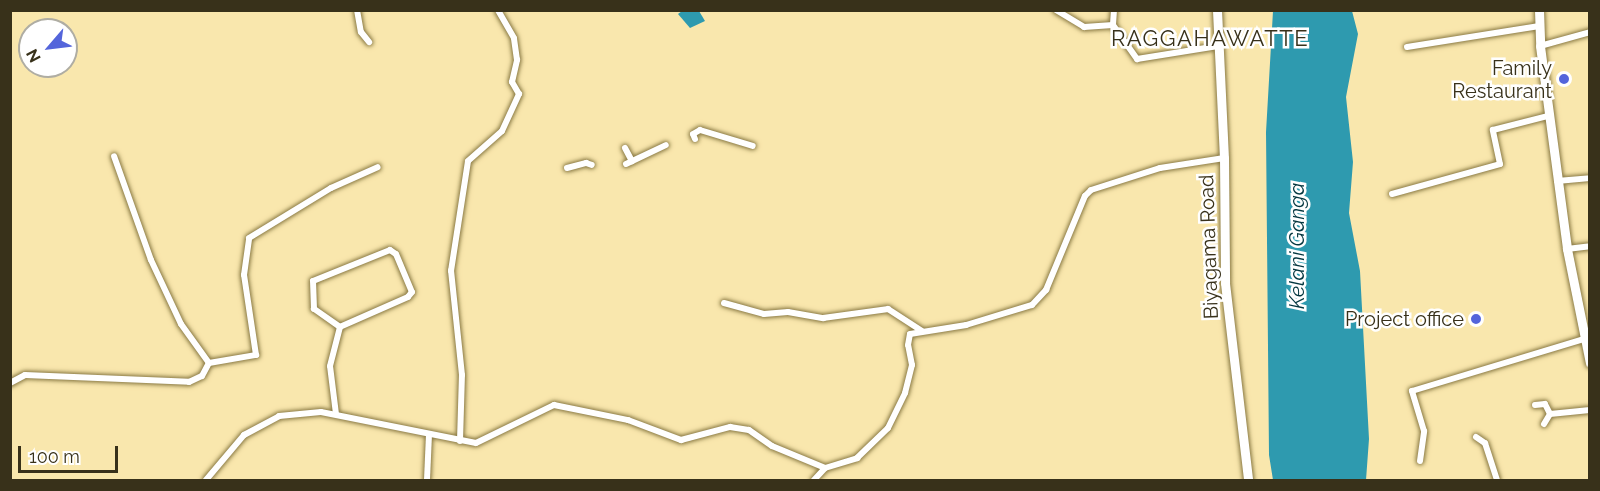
<!DOCTYPE html>
<style>
body{margin:0}
#map{position:relative;width:1600px;height:491px;overflow:hidden;background:#f9e7ad;font-family:Raleway,sans-serif}
div>[style]{position:absolute}
.water>*{inset:0;background:#2e9aaf}
.roads{filter:drop-shadow(0 0 2px #8a7a44) drop-shadow(0 0 2px #8a7a44)}
.minor>*{height:6px;margin:-3px;padding:0 3px;transform-origin:3px;border-radius:3px;background:#fff}
.primary>*{height:9px;margin:-4.5px;padding:0 4.5px;transform-origin:4.5px;border-radius:4.5px;background:#fff}
.dots>*{width:16px;height:16px;translate:-50% -50%;box-sizing:border-box;border:3px solid #fff;border-radius:50%}
span{translate:-50% -50%;white-space:nowrap;text-align:center;line-height:1.15;-webkit-text-stroke:5px #fff;paint-order:stroke}
.poi-label{font-size:20px;color:#38311a}
.right{translate:-100% -50%;text-align:right}
.street-label{font-size:20px;color:#38311a}
.water-label{font-size:21px;color:#03363f;font-style:italic}
.quarter-label{font-size:22px;color:#38311a;letter-spacing:1.5px}
.frame{position:absolute;inset:0;border:12px solid #38311a;pointer-events:none}
.north{position:absolute;left:18px;top:18px;width:60px;height:60px;box-sizing:border-box;background:#fff;border:2px solid #afada3;border-radius:50%;rotate:242deg;font-size:16px;font-weight:700;line-height:24px;text-align:center;color:#38311a}
.north::after{content:'';display:block;margin:auto;width:21px;height:27px;background:#5465db;clip-path:polygon(50% 0,100% 100%,50% 72%,0 100%)}
.scale{position:absolute;left:18px;top:446px;width:100px;height:27px;box-sizing:border-box;border:3px solid #38311a;border-top:0;padding-left:8px;font-size:18px;line-height:21px;white-space:nowrap;color:#38311a;-webkit-text-stroke:4px #fff;paint-order:stroke}
</style>
<div id="map">
<div class="water">
<div style="clip-path:polygon(682px 11px,699px 11px,705px 21px,690px 28px,678px 14px)"></div>
<div style="clip-path:polygon(1273px 11px,1352px 11px,1358px 34px,1346px 97px,1353px 162px,1349px 213px,1360px 271px,1369px 439px,1366px 480px,1273px 480px,1269px 455px,1266px 132px)"></div>
</div>
<div class="roads">
<div class="minor">
<div style="left:357px;top:10px;width:22px;rotate:80deg"></div>
<div style="left:361px;top:32px;width:13px;rotate:51deg"></div>
<div style="left:1056px;top:10px;width:33px;rotate:31deg"></div>
<div style="left:1084px;top:27px;width:29px;rotate:-4deg"></div>
<div style="left:1114px;top:10px;width:15px;rotate:94deg"></div>
<div style="left:1113px;top:25px;width:42px;rotate:54.8deg"></div>
<div style="left:1137px;top:59px;width:82px;rotate:-9.1deg"></div>
<div style="left:1540px;top:46px;width:52px;rotate:-15.6deg"></div>
<div style="left:1407px;top:47px;width:134px;rotate:-9deg"></div>
<div style="left:695px;top:139px;width:5px;rotate:-112deg"></div>
<div style="left:693px;top:134px;width:8px;rotate:-30deg"></div>
<div style="left:700px;top:130px;width:55px;rotate:16.8deg"></div>
<div style="left:625px;top:148px;width:15px;rotate:62deg"></div>
<div style="left:626px;top:164px;width:44px;rotate:-25.4deg"></div>
<div style="left:567px;top:168px;width:20px;rotate:-15deg"></div>
<div style="left:586px;top:163px;width:6px;rotate:18deg"></div>
<div style="left:1557px;top:181px;width:33px;rotate:-5deg"></div>
<div style="left:1392px;top:194px;width:112px;rotate:-15.5deg"></div>
<div style="left:1500px;top:164px;width:35px;rotate:-102deg"></div>
<div style="left:1493px;top:130px;width:57px;rotate:-14.3deg"></div>
<div style="left:1567px;top:249px;width:23px;rotate:-7deg"></div>
<div style="left:390px;top:250px;width:7px;rotate:34deg"></div>
<div style="left:396px;top:254px;width:41px;rotate:67.2deg"></div>
<div style="left:412px;top:292px;width:6px;rotate:129deg"></div>
<div style="left:408px;top:297px;width:74px;rotate:156.2deg"></div>
<div style="left:340px;top:327px;width:32px;rotate:-145deg"></div>
<div style="left:314px;top:309px;width:28px;rotate:-92deg"></div>
<div style="left:313px;top:281px;width:83px;rotate:-21.9deg"></div>
<div style="left:724px;top:303px;width:41px;rotate:15.4deg"></div>
<div style="left:764px;top:314px;width:24px;rotate:-5deg"></div>
<div style="left:788px;top:312px;width:36px;rotate:10deg"></div>
<div style="left:823px;top:318px;width:66px;rotate:-7.9deg"></div>
<div style="left:888px;top:309px;width:40px;rotate:32.9deg"></div>
<div style="left:209px;top:363px;width:48px;rotate:-9.7deg"></div>
<div style="left:256px;top:355px;width:81px;rotate:-98.5deg"></div>
<div style="left:244px;top:275px;width:37px;rotate:-82deg"></div>
<div style="left:249px;top:238px;width:96px;rotate:-31.4deg"></div>
<div style="left:331px;top:188px;width:51px;rotate:-24.1deg"></div>
<div style="left:10px;top:383px;width:17px;rotate:-28deg"></div>
<div style="left:25px;top:375px;width:164px;rotate:2.4deg"></div>
<div style="left:189px;top:382px;width:14px;rotate:-25deg"></div>
<div style="left:202px;top:376px;width:15px;rotate:-62deg"></div>
<div style="left:209px;top:363px;width:48px;rotate:-125.7deg"></div>
<div style="left:181px;top:324px;width:71px;rotate:-115.1deg"></div>
<div style="left:151px;top:260px;width:110px;rotate:-109.6deg"></div>
<div style="left:1535px;top:405px;width:10px;rotate:-6deg"></div>
<div style="left:1545px;top:404px;width:11px;rotate:63deg"></div>
<div style="left:336px;top:414px;width:48px;rotate:-97.1deg"></div>
<div style="left:330px;top:366px;width:40px;rotate:-75.6deg"></div>
<div style="left:1544px;top:424px;width:12px;rotate:-59deg"></div>
<div style="left:1550px;top:414px;width:40px;rotate:-5.7deg"></div>
<div style="left:1476px;top:437px;width:11px;rotate:34deg"></div>
<div style="left:1485px;top:443px;width:39px;rotate:72deg"></div>
<div style="left:460px;top:441px;width:66px;rotate:-88.3deg"></div>
<div style="left:462px;top:375px;width:105px;rotate:-96deg"></div>
<div style="left:451px;top:271px;width:111px;rotate:-81.2deg"></div>
<div style="left:468px;top:161px;width:45px;rotate:-41.4deg"></div>
<div style="left:502px;top:131px;width:41px;rotate:-65.3deg"></div>
<div style="left:519px;top:94px;width:14px;rotate:-120deg"></div>
<div style="left:512px;top:82px;width:23px;rotate:-77deg"></div>
<div style="left:517px;top:60px;width:22px;rotate:-98deg"></div>
<div style="left:514px;top:38px;width:32px;rotate:-120deg"></div>
<div style="left:1420px;top:461px;width:30px;rotate:-82deg"></div>
<div style="left:1424px;top:431px;width:42px;rotate:-106.7deg"></div>
<div style="left:1412px;top:391px;width:180px;rotate:-16.8deg"></div>
<div style="left:206px;top:480px;width:59px;rotate:-49.8deg"></div>
<div style="left:244px;top:435px;width:40px;rotate:-28deg"></div>
<div style="left:279px;top:416px;width:42px;rotate:-5.4deg"></div>
<div style="left:321px;top:412px;width:158px;rotate:11.3deg"></div>
<div style="left:476px;top:443px;width:87px;rotate:-26deg"></div>
<div style="left:554px;top:405px;width:76px;rotate:11.5deg"></div>
<div style="left:628px;top:420px;width:57px;rotate:20.7deg"></div>
<div style="left:681px;top:440px;width:51px;rotate:-14.9deg"></div>
<div style="left:730px;top:427px;width:19px;rotate:9deg"></div>
<div style="left:749px;top:430px;width:28px;rotate:35deg"></div>
<div style="left:772px;top:446px;width:57px;rotate:22.5deg"></div>
<div style="left:825px;top:468px;width:34px;rotate:-17deg"></div>
<div style="left:857px;top:458px;width:43px;rotate:-44.1deg"></div>
<div style="left:888px;top:428px;width:39px;rotate:-64deg"></div>
<div style="left:905px;top:393px;width:29px;rotate:-76deg"></div>
<div style="left:912px;top:365px;width:20px;rotate:-101deg"></div>
<div style="left:908px;top:345px;width:11px;rotate:-80deg"></div>
<div style="left:910px;top:334px;width:57px;rotate:-9.1deg"></div>
<div style="left:966px;top:325px;width:69px;rotate:-16.9deg"></div>
<div style="left:1032px;top:305px;width:21px;rotate:-47deg"></div>
<div style="left:1046px;top:290px;width:102px;rotate:-67.5deg"></div>
<div style="left:1085px;top:196px;width:8px;rotate:-45deg"></div>
<div style="left:1091px;top:190px;width:72px;rotate:-17.7deg"></div>
<div style="left:1160px;top:168px;width:65px;rotate:-8.9deg"></div>
<div style="left:427px;top:480px;width:45px;rotate:-87.5deg"></div>
<div style="left:814px;top:480px;width:16px;rotate:-47deg"></div>
</div>
<div class="primary">
<div style="left:1217px;top:10px;width:148px;rotate:87.3deg"></div>
<div style="left:1224px;top:158px;width:125px;rotate:89.5deg"></div>
<div style="left:1225px;top:283px;width:198px;rotate:83.3deg"></div>
<div style="left:1539px;top:10px;width:36px;rotate:88deg"></div>
<div style="left:1540px;top:46px;width:205px;rotate:82.4deg"></div>
<div style="left:1567px;top:249px;width:116px;rotate:78.6deg"></div>
</div>
</div>
<div class="dots">
<div style="left:1564px;top:79px;background:#5465db"></div>
<div style="left:1476px;top:319px;background:#5465db"></div>
</div>
<div class="poi-label">
<span class="right" style="left:1552px;top:80px">Family<br>Restaurant</span>
<span class="right" style="left:1464px;top:319px">Project office</span>
</div>
<div class="street-label">
<span style="left:1209px;top:247px;rotate:-92deg">Biyagama Road</span>
</div>
<div class="water-label">
<span style="left:1297px;top:246px;rotate:-90deg">Kelani Ganga</span>
</div>
<div class="quarter-label">
<span style="left:1210px;top:39px">RAGGAHAWATTE</span>
</div>
<div class="frame"></div>
<div class="north">N</div>
<div class="scale">100 m</div>
</div>
